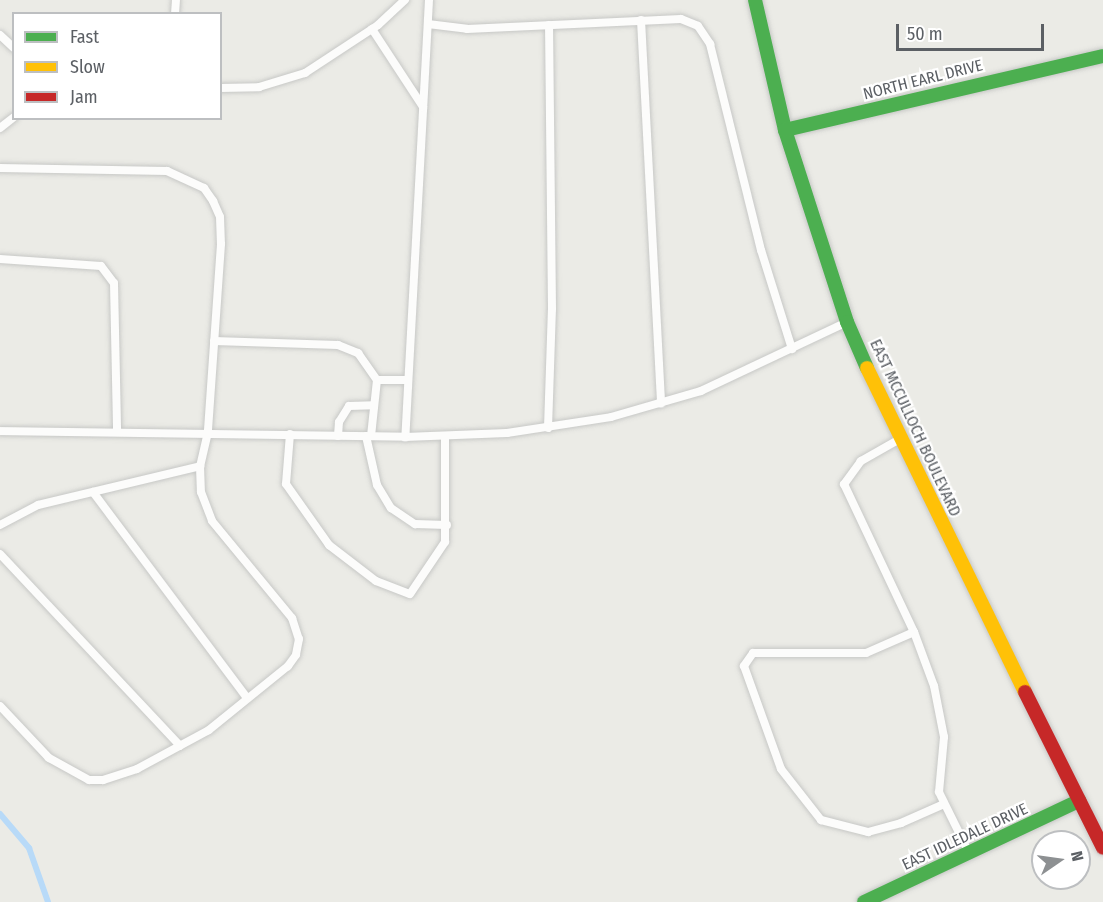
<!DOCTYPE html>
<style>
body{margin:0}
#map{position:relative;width:1103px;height:902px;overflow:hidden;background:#ebebe6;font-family:"Fira Sans Condensed",sans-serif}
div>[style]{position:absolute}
.stream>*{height:6px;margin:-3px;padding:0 3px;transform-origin:3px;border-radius:3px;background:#b8daf8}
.roads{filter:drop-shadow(0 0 2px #c7c8c6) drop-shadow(0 0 2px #c7c8c6)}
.lane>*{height:8px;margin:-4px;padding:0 4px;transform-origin:4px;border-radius:4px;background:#fcfcfb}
.fast>*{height:14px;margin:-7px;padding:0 7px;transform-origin:7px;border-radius:7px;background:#4caf50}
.slow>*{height:14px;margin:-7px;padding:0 7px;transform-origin:7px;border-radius:7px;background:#ffc107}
.jam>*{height:14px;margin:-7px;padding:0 7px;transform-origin:7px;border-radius:7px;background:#c62828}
span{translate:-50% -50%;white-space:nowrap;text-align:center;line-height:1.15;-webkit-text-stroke:4.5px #fff;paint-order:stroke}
.street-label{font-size:16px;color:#5b5f64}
.legend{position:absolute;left:12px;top:12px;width:210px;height:108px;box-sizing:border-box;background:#fff;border:2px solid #bdbfc1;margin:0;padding:8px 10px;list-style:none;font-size:18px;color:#5b5f64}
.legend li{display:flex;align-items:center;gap:12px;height:30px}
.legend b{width:30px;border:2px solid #bdbfc1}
.north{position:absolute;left:1031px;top:830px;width:60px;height:60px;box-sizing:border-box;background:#fff;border:2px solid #bdbfc1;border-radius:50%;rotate:77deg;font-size:16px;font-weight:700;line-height:24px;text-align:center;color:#5b5f64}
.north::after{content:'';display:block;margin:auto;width:21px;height:27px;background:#8d9092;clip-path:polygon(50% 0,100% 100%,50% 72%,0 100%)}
.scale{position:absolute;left:896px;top:24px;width:148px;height:27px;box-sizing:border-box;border:3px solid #5b5f64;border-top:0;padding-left:8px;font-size:18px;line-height:21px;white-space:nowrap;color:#5b5f64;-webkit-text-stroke:4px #fff;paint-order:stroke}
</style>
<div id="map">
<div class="stream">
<div style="left:0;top:814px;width:45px;rotate:49.5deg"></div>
<div style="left:29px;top:848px;width:57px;rotate:70.6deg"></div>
</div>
<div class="roads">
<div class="lane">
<div style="left:429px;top:0;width:438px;rotate:93.1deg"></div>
<div style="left:405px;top:437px;width:102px;rotate:-2.2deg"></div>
<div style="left:507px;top:433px;width:105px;rotate:-8.7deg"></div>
<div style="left:611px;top:417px;width:94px;rotate:-16.1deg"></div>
<div style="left:701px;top:391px;width:159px;rotate:-25.3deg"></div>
<div style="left:175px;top:14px;width:14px;rotate:-86deg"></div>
<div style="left:641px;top:20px;width:384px;rotate:87deg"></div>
<div style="left:428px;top:24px;width:39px;rotate:7deg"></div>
<div style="left:467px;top:29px;width:214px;rotate:-2.7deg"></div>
<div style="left:681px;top:19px;width:18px;rotate:22deg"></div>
<div style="left:698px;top:26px;width:22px;rotate:56deg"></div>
<div style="left:710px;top:44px;width:212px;rotate:76.1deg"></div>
<div style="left:761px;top:250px;width:104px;rotate:72.6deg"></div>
<div style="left:372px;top:29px;width:93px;rotate:56.8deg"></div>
<div style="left:0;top:35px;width:19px;rotate:43deg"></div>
<div style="left:220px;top:88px;width:39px;rotate:-1deg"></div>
<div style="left:259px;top:87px;width:48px;rotate:-16.9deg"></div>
<div style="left:305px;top:73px;width:87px;rotate:-33.3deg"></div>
<div style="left:378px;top:25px;width:37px;rotate:-43deg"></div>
<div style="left:0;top:128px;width:18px;rotate:-38deg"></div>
<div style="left:0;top:168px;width:167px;rotate:1deg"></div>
<div style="left:167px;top:171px;width:41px;rotate:24.7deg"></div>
<div style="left:204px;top:188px;width:16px;rotate:55deg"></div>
<div style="left:213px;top:201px;width:17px;rotate:66deg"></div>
<div style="left:220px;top:217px;width:27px;rotate:88deg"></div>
<div style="left:221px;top:244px;width:188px;rotate:94deg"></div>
<div style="left:208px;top:432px;width:35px;rotate:103deg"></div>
<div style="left:200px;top:466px;width:26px;rotate:88deg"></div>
<div style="left:201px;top:492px;width:31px;rotate:69deg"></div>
<div style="left:212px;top:521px;width:126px;rotate:50.5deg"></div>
<div style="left:292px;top:618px;width:22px;rotate:72deg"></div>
<div style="left:299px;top:639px;width:16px;rotate:101deg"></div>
<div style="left:296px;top:655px;width:14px;rotate:126deg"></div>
<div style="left:288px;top:666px;width:102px;rotate:141deg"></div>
<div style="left:209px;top:730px;width:82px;rotate:151.6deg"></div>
<div style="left:137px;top:769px;width:36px;rotate:162deg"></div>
<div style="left:103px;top:780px;width:14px;rotate:180deg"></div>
<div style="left:89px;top:780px;width:46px;rotate:-151.2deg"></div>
<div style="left:49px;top:758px;width:71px;rotate:-133.3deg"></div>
<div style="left:0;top:259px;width:101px;rotate:4deg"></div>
<div style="left:101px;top:266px;width:21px;rotate:53deg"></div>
<div style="left:114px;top:283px;width:149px;rotate:88.8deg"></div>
<div style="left:214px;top:341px;width:124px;rotate:1.8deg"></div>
<div style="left:338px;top:345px;width:22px;rotate:22deg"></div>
<div style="left:358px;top:353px;width:33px;rotate:55deg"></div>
<div style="left:548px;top:428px;width:119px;rotate:-88.1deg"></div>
<div style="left:552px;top:309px;width:284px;rotate:-90.6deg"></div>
<div style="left:0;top:431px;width:405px;rotate:0.8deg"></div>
<div style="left:290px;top:434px;width:50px;rotate:94.6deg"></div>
<div style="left:286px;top:484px;width:75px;rotate:54.8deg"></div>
<div style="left:329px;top:545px;width:59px;rotate:37.5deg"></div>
<div style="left:376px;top:581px;width:36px;rotate:21deg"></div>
<div style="left:410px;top:594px;width:63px;rotate:-56.1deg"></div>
<div style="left:445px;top:542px;width:105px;rotate:-90deg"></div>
<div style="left:338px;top:436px;width:14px;rotate:-86deg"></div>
<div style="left:339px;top:422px;width:19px;rotate:-58deg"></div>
<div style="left:349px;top:406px;width:24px;rotate:-2deg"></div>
<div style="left:366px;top:436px;width:50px;rotate:77.3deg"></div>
<div style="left:377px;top:485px;width:27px;rotate:59deg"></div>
<div style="left:391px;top:508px;width:29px;rotate:34deg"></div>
<div style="left:415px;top:524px;width:32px;rotate:2deg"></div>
<div style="left:371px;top:436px;width:56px;rotate:-83.9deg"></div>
<div style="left:377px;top:380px;width:30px"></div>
<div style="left:898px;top:440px;width:43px;rotate:150.4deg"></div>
<div style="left:861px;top:461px;width:29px;rotate:126deg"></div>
<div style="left:844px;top:484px;width:164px;rotate:64.7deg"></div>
<div style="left:914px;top:632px;width:58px;rotate:69.7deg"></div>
<div style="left:934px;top:686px;width:52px;rotate:78.9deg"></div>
<div style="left:944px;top:737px;width:55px;rotate:95.2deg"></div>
<div style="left:939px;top:792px;width:66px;rotate:63.8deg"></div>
<div style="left:93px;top:492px;width:257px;rotate:53.2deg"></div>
<div style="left:0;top:525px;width:43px;rotate:-27.8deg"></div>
<div style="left:38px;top:505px;width:167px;rotate:-13.5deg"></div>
<div style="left:0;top:554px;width:263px;rotate:46.8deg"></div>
<div style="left:914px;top:632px;width:52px;rotate:156.4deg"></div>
<div style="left:866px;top:653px;width:113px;rotate:180deg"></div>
<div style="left:753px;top:653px;width:16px;rotate:125deg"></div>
<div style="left:744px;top:666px;width:109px;rotate:70.2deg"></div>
<div style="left:781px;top:769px;width:65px;rotate:51.9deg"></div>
<div style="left:821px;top:820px;width:49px;rotate:14.3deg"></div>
<div style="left:868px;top:832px;width:34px;rotate:-15deg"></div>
<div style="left:901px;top:823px;width:47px;rotate:-23.8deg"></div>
</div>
<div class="fast">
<div style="left:755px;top:0;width:133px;rotate:77deg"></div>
<div style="left:785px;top:130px;width:202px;rotate:72.1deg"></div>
<div style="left:847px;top:322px;width:50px;rotate:66.5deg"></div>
<div style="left:785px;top:130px;width:326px;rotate:-13.1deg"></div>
<div style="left:864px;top:902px;width:238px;rotate:-25.2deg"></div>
</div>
<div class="slow">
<div style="left:867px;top:368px;width:360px;rotate:64deg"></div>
</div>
<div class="jam">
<div style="left:1025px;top:692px;width:174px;rotate:63.4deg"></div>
</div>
</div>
<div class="street-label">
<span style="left:923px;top:80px;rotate:-14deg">NORTH EARL DRIVE</span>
<span style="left:915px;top:428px;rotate:65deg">EAST MCCULLOCH BOULEVARD</span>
<span style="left:965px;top:837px;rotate:-25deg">EAST IDLEDALE DRIVE</span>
</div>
<ul class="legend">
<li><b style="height:8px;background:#4caf50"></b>Fast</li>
<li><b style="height:8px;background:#ffc107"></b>Slow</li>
<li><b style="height:8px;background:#c62828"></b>Jam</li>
</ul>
<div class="north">N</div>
<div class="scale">50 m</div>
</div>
